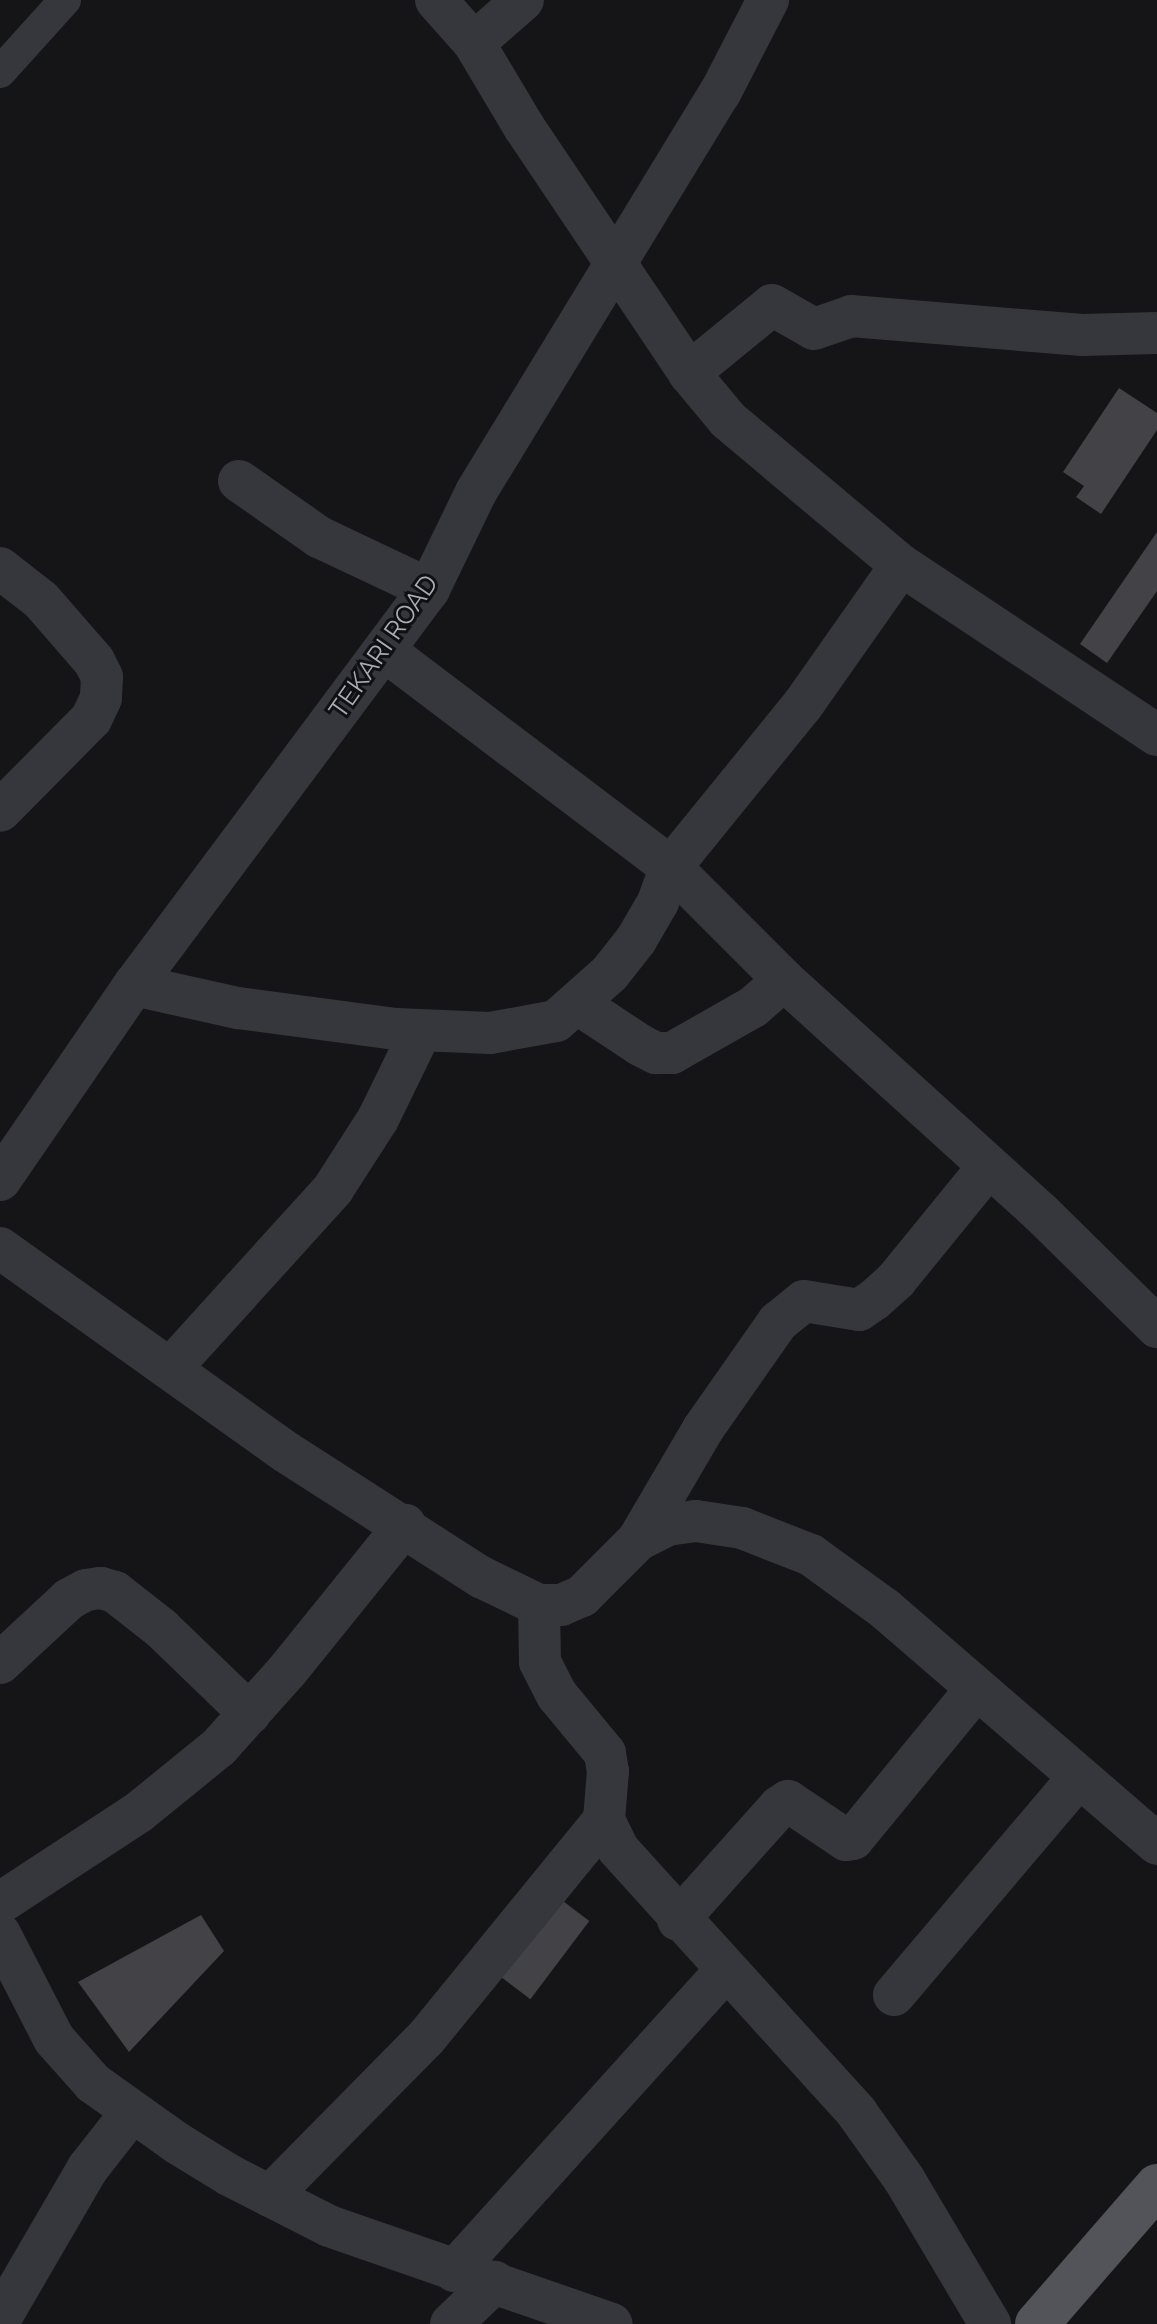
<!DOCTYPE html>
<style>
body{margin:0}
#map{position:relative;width:1157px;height:2324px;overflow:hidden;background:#151517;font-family:Raleway,sans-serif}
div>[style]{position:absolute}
.building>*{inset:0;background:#424247;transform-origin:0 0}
.pedestrian>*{height:32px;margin:-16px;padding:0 16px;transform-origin:16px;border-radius:16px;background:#36373c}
.minor>*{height:42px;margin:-21px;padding:0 21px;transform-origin:21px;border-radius:21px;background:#36373c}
.primary>*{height:44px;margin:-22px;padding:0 22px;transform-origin:22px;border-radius:22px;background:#53545a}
span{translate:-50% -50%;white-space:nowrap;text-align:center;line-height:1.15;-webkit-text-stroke:6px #101012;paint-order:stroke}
.street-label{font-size:26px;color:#a8acb6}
</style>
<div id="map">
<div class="building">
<div style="clip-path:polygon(1119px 388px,1157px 413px,1157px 430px,1101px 514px,1076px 497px,1084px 486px,1063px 472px)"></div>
<div style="clip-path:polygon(1157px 532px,1157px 591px,1107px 663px,1080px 644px)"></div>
<div style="left:551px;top:1892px;width:48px;height:98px;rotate:37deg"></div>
<div style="clip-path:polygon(201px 1915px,224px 1951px,129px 2052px,78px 1982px)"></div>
</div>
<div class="pedestrian">
<div style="left:0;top:72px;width:97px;rotate:-47.9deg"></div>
</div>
<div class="minor">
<div style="left:436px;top:0;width:57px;rotate:48.5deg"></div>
<div style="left:474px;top:43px;width:98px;rotate:59.2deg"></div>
<div style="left:524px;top:127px;width:296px;rotate:56.1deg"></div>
<div style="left:689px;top:373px;width:61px;rotate:50.3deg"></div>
<div style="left:728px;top:420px;width:226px;rotate:40deg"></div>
<div style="left:901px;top:565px;width:307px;rotate:33.6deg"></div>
<div style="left:474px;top:43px;width:65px;rotate:-41.3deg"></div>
<div style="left:689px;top:373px;width:107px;rotate:-39.3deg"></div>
<div style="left:772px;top:305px;width:48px;rotate:29.7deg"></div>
<div style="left:814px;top:329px;width:39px;rotate:-19deg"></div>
<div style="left:851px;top:316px;width:232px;rotate:4.7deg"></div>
<div style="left:1082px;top:335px;width:75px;rotate:-1.5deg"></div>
<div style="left:239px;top:481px;width:98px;rotate:35deg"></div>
<div style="left:319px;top:537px;width:122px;rotate:25.3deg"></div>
<div style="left:0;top:568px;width:52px;rotate:38deg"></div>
<div style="left:41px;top:600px;width:81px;rotate:49deg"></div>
<div style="left:94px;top:661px;width:18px;rotate:63deg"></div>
<div style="left:102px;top:677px;width:21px;rotate:93deg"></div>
<div style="left:101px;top:698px;width:23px;rotate:115deg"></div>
<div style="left:91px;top:719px;width:129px;rotate:134.7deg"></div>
<div style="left:385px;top:651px;width:358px;rotate:37.1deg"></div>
<div style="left:671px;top:867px;width:160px;rotate:45deg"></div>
<div style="left:784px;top:980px;width:347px;rotate:42.2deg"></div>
<div style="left:1041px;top:1213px;width:163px;rotate:44.5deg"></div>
<div style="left:134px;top:985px;width:107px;rotate:12.5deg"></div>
<div style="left:238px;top:1008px;width:159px;rotate:7.6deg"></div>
<div style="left:396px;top:1029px;width:94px;rotate:2.4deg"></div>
<div style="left:490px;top:1033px;width:67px;rotate:-10.3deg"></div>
<div style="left:556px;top:1021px;width:72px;rotate:-41.6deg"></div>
<div style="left:610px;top:973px;width:42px;rotate:-51.8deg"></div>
<div style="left:636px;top:940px;width:44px;rotate:-59.9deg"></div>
<div style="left:658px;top:902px;width:37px;rotate:-70deg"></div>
<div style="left:671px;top:867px;width:208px;rotate:-50.9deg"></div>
<div style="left:802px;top:706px;width:172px;rotate:-54.9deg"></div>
<div style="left:578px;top:1004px;width:74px;rotate:33.5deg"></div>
<div style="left:640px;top:1045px;width:18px;rotate:27deg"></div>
<div style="left:656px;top:1053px;width:16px"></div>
<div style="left:672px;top:1053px;width:93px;rotate:-29.6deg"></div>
<div style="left:753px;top:1007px;width:41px;rotate:-41.1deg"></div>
<div style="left:0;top:1180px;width:237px;rotate:-55.5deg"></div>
<div style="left:134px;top:985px;width:494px;rotate:-53.3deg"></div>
<div style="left:429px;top:589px;width:108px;rotate:-64.1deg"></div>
<div style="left:476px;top:492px;width:468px;rotate:-58.6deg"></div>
<div style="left:720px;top:93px;width:105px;rotate:-62.7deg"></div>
<div style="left:0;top:1248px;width:351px;rotate:35.5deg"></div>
<div style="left:286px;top:1452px;width:232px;rotate:32.7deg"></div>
<div style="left:481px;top:1577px;width:64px;rotate:25.8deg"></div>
<div style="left:539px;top:1605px;width:22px"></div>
<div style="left:561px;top:1605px;width:23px;rotate:-23deg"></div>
<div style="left:582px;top:1596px;width:79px;rotate:-45deg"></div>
<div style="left:638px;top:1540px;width:33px;rotate:-27deg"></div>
<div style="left:667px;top:1525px;width:29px;rotate:-8deg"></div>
<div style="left:696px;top:1521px;width:47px;rotate:8.7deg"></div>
<div style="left:742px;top:1528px;width:74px;rotate:21.4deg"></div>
<div style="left:811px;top:1555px;width:90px;rotate:36deg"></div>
<div style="left:884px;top:1608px;width:361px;rotate:40.8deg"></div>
<div style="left:170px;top:1369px;width:243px;rotate:-47.8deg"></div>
<div style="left:333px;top:1189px;width:83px;rotate:-57.3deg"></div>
<div style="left:378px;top:1119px;width:98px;rotate:-64deg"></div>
<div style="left:638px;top:1540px;width:129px;rotate:-59.6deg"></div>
<div style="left:703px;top:1429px;width:131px;rotate:-55deg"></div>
<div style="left:778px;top:1322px;width:33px;rotate:-39deg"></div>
<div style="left:804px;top:1301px;width:56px;rotate:9.3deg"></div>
<div style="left:859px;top:1310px;width:18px;rotate:-34deg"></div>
<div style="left:874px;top:1300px;width:30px;rotate:-42deg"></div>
<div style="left:896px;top:1280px;width:147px;rotate:-50.8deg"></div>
<div style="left:539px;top:1605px;width:57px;rotate:89deg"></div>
<div style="left:540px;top:1662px;width:37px;rotate:63deg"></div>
<div style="left:557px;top:1695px;width:75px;rotate:50.4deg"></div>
<div style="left:605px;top:1753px;width:18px;rotate:81deg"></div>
<div style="left:608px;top:1771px;width:49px;rotate:94.7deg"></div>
<div style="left:604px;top:1820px;width:32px;rotate:64deg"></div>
<div style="left:618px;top:1849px;width:356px;rotate:47.8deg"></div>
<div style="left:857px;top:2113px;width:81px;rotate:54.5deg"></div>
<div style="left:904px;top:2179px;width:169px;rotate:59.3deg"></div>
<div style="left:0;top:1663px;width:94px;rotate:-42.8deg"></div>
<div style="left:69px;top:1599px;width:19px;rotate:-28deg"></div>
<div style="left:86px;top:1590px;width:15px;rotate:-8deg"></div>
<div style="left:101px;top:1588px;width:15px;rotate:16deg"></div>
<div style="left:115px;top:1592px;width:60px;rotate:38.2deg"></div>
<div style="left:162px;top:1629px;width:122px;rotate:44deg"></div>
<div style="left:0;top:1903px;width:166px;rotate:-33.2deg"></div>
<div style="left:139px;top:1812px;width:103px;rotate:-39.1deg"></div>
<div style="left:219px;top:1747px;width:102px;rotate:-48.2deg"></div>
<div style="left:287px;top:1671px;width:188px;rotate:-51.1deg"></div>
<div style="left:678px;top:1920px;width:152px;rotate:-48.2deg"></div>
<div style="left:779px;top:1807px;width:11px;rotate:-34deg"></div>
<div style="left:788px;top:1801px;width:70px;rotate:33.9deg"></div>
<div style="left:846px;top:1840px;width:7px;rotate:-8deg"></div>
<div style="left:853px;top:1839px;width:194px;rotate:-50.6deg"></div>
<div style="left:0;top:1934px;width:118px;rotate:62.8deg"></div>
<div style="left:54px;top:2039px;width:59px;rotate:48.4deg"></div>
<div style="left:93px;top:2083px;width:103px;rotate:35.5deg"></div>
<div style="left:177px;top:2143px;width:61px;rotate:31.6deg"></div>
<div style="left:229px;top:2175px;width:112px;rotate:27deg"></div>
<div style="left:329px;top:2226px;width:299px;rotate:19.1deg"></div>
<div style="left:894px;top:1995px;width:286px;rotate:-49.7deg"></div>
<div style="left:270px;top:2196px;width:222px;rotate:-45.4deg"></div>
<div style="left:426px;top:2038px;width:281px;rotate:-50.8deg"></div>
<div style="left:454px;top:2271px;width:406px;rotate:-47.9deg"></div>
<div style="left:0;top:2319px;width:175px;rotate:-59.8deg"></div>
<div style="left:88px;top:2168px;width:70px;rotate:-52deg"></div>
<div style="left:451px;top:2324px;width:61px;rotate:-43.7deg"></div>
</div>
<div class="primary">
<div style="left:1037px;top:2324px;width:183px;rotate:-49deg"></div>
</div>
<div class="street-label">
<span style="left:384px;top:647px;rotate:-55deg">TEKARI ROAD</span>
</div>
</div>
